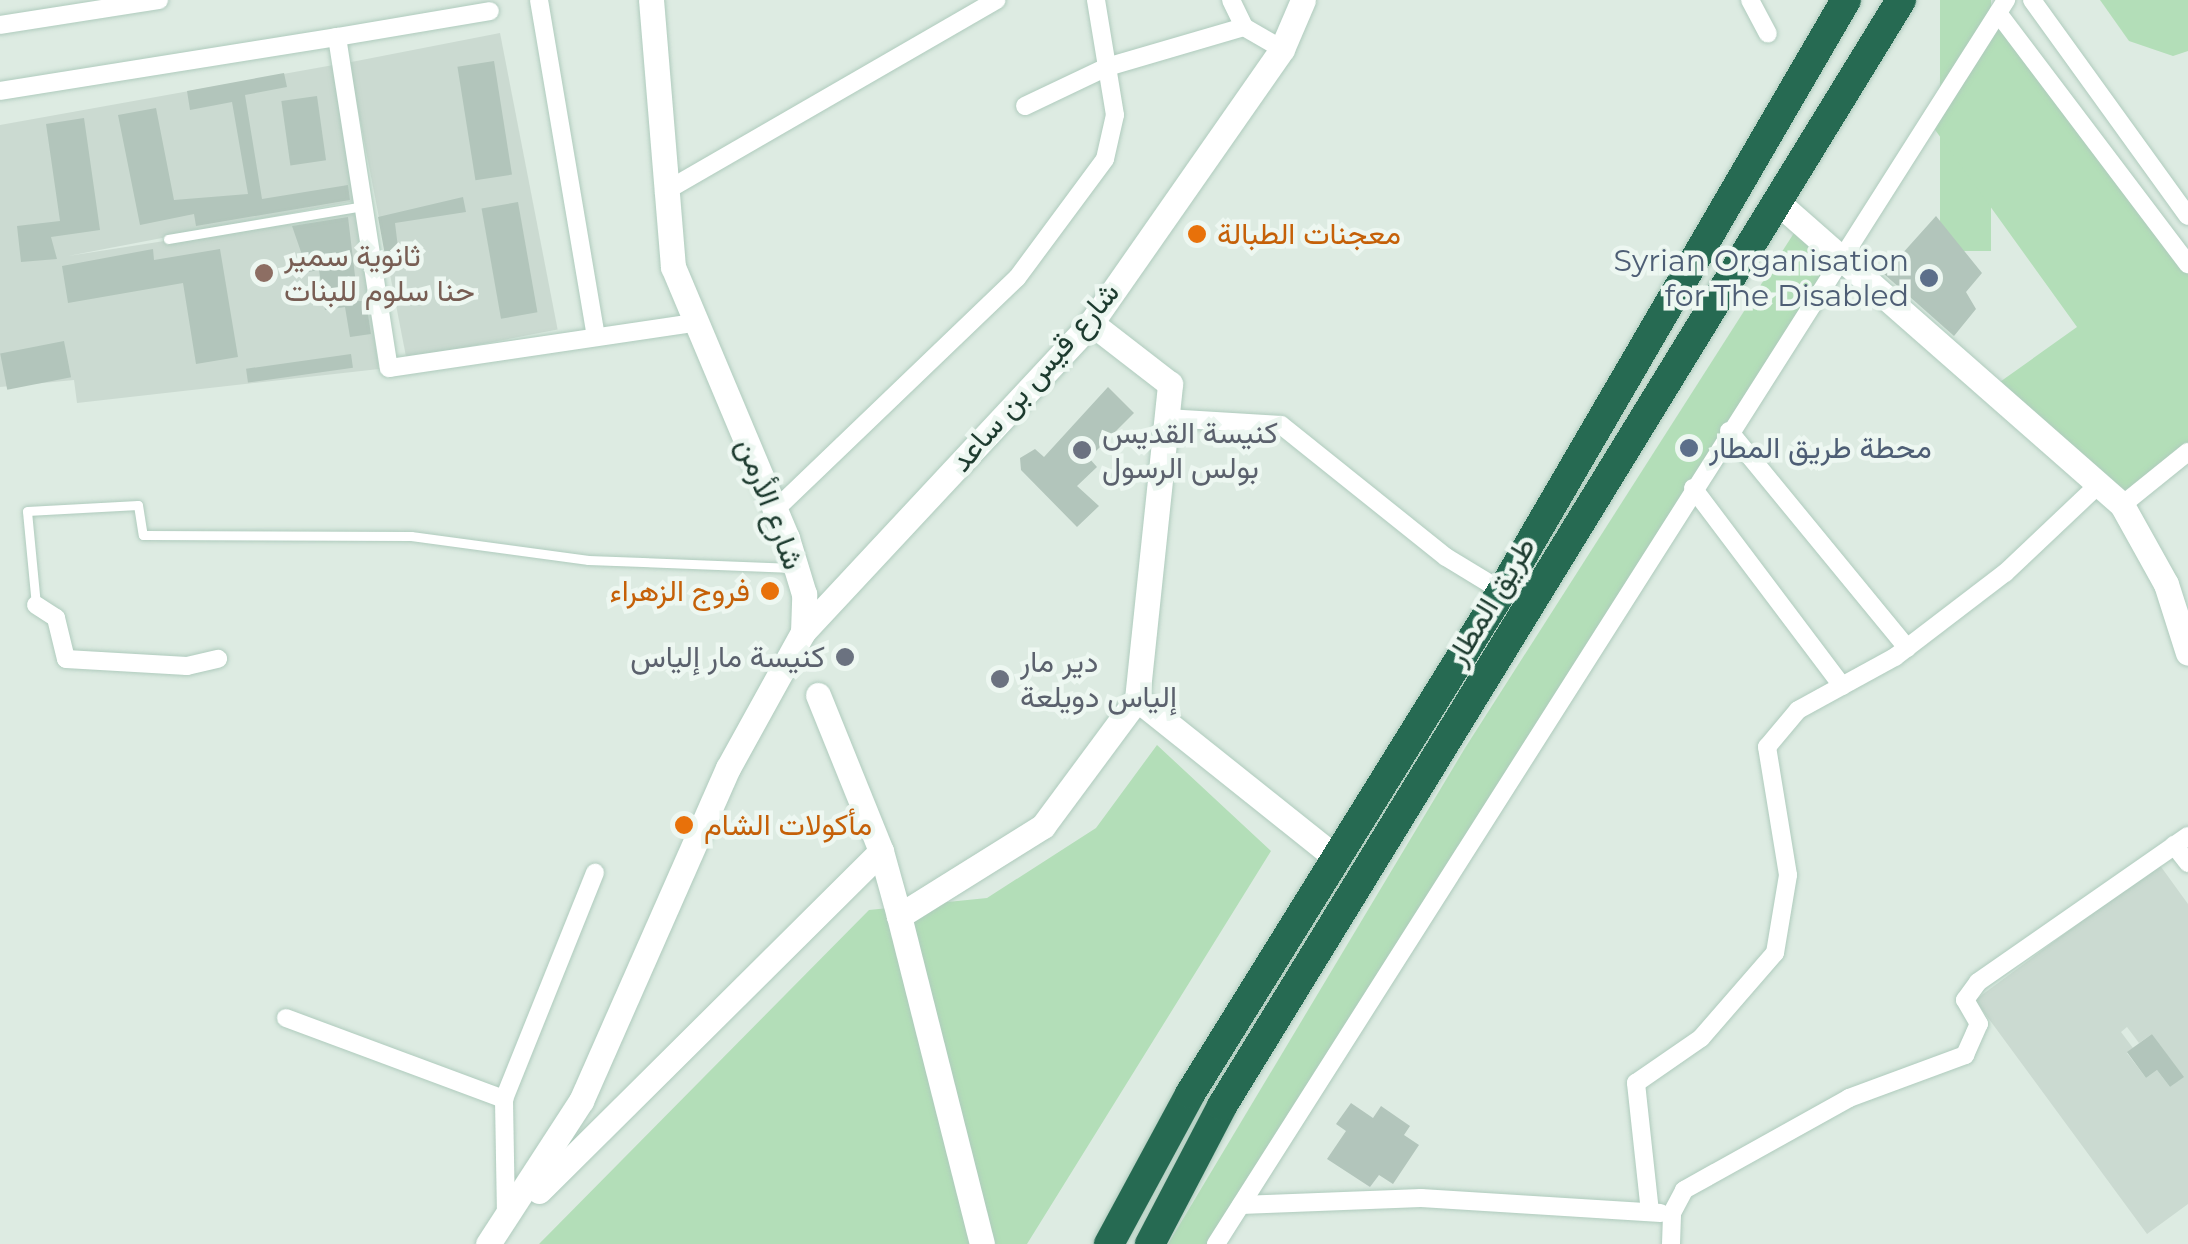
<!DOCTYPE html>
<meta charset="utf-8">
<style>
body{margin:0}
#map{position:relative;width:2188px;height:1244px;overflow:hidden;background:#ddebe2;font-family:Montserrat,Vazirmatn,sans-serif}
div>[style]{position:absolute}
.built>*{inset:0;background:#cbdad1;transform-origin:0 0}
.green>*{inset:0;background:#b3deb8;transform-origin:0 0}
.building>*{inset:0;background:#b2c5bb;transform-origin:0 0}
.roads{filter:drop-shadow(0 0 2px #afcbbd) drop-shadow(0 0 2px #afcbbd)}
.lane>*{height:9px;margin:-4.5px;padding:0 4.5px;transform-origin:4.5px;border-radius:4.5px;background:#fff}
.street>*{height:18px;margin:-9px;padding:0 9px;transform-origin:9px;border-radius:9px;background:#fff}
.secondary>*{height:25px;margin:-12.5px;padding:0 12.5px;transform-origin:12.5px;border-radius:12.5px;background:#fff}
.highway>*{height:30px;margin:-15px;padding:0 15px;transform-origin:15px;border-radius:15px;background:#266a52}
.dots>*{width:28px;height:28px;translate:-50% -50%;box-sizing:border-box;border:5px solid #edf7f1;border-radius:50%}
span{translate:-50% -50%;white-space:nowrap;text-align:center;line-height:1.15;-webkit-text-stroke:9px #edf7f1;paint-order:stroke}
.food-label{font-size:30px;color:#c56008}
.left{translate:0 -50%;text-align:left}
.right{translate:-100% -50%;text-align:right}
.education-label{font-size:30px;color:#785e54}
.service-label{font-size:30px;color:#4e5e75}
.street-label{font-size:30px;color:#1d3b2f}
.worship-label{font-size:30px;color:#5b616d}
</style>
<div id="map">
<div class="built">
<div style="left:500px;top:33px;width:302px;height:154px;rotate:79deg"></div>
<div style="clip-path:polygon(339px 64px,360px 200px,68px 256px,356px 211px,379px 369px,77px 403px,74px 380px,0 387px,0 125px)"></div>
<div style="clip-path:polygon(evenodd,2159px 864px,2188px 904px,2188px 1204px,2147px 1234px,1975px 1000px,2159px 864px,2127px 1027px,2139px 1043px,2152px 1034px,2183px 1077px,2170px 1087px,2157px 1070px,2146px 1078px,2127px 1053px,2133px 1048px,2121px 1032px,2127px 1027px)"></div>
</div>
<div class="green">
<div style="left:1940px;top:0;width:51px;height:251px"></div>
<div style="clip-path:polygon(2100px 0,2188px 0,2188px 51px,2173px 56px,2129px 41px)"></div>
<div style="clip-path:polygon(1998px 13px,2188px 267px,2188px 452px,2122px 505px,1990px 389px,2077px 327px,1928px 120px)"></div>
<div style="clip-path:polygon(1801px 222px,1840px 256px,1216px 1244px,1168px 1244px,1465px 748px)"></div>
<div style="clip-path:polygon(1157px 745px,1271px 851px,1027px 1244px,539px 1244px,869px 910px,987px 898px,1096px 828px)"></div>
</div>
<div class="building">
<div style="left:494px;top:61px;width:115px;height:37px;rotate:81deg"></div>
<div style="clip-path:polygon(284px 73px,287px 87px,245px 95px,262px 199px,348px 185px,350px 200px,196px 226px,194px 214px,140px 225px,118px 115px,156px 108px,174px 200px,248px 194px,232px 102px,190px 110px,187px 91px)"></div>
<div style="left:317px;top:96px;width:65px;height:36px;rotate:82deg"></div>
<div style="clip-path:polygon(84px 118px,100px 230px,51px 237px,57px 259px,21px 262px,17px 226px,60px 221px,46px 124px)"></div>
<div style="clip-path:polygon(463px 197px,466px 212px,395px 223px,400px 264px,387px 266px,378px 217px)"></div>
<div style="left:518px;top:202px;width:112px;height:37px;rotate:80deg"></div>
<div style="clip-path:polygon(1936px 216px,1982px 273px,1966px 292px,1976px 309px,1954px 336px,1884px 274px)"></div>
<div style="clip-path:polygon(348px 217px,358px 301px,366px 301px,371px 334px,350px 337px,345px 307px,325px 310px,319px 270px,308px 272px,292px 226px)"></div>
<div style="clip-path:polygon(153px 249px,154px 260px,220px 249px,238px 357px,196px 364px,183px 283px,68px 303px,62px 266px)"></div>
<div style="left:64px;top:341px;width:37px;height:65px;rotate:79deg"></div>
<div style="left:351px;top:354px;width:14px;height:106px;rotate:82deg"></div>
<div style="clip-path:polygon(1108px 387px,1134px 413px,1089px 458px,1097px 467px,1077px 486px,1099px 506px,1077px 527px,1021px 470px,1020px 458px,1035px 449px,1044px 457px)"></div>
<div style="clip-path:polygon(2152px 1034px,2184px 1077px,2170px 1087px,2157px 1070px,2146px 1078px,2127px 1052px)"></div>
<div style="clip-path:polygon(1351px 1103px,1373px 1118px,1381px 1106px,1410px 1126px,1404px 1135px,1419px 1145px,1393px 1184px,1379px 1175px,1370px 1187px,1327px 1159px,1346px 1131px,1336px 1124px)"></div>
</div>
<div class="roads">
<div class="lane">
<div style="left:168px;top:239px;width:199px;rotate:-9.6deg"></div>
<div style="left:36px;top:605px;width:94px;rotate:-95.5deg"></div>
<div style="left:27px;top:511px;width:111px;rotate:-3.1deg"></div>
<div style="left:138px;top:505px;width:30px;rotate:81deg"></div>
<div style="left:143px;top:535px;width:268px;rotate:0.2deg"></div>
<div style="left:411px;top:536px;width:179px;rotate:7.7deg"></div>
<div style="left:588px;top:560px;width:206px;rotate:2.2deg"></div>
</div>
<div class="street">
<div style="left:539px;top:0;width:341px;rotate:80.4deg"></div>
<div style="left:1231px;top:0;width:30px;rotate:64deg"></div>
<div style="left:1244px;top:27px;width:44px;rotate:30.1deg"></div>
<div style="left:1750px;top:0;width:38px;rotate:62deg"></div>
<div style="left:2032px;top:0;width:266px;rotate:54.2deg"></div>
<div style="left:1998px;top:13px;width:315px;rotate:52.9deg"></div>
<div style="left:0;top:25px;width:161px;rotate:-8.9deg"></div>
<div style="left:337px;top:37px;width:155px;rotate:-9.6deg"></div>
<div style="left:0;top:91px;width:341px;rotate:-9.1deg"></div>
<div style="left:337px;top:37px;width:335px;rotate:81.1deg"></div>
<div style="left:389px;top:368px;width:308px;rotate:-8.4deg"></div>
<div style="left:1025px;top:106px;width:91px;rotate:-25.4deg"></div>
<div style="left:1107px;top:67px;width:143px;rotate:-16.3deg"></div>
<div style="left:664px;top:192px;width:384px;rotate:-30deg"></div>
<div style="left:1167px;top:418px;width:114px;rotate:3.5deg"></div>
<div style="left:1281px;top:425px;width:211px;rotate:38.7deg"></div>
<div style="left:1446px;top:557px;width:66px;rotate:31.3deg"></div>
<div style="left:1729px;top:431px;width:281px;rotate:50.6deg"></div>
<div style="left:1693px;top:488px;width:248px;rotate:53deg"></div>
<div style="left:2122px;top:505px;width:85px;rotate:-38.8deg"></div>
<div style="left:776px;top:509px;width:334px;rotate:-43.8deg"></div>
<div style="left:1017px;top:278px;width:148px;rotate:-53.5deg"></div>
<div style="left:1105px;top:159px;width:45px;rotate:-77.2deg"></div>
<div style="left:1115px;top:115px;width:117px;rotate:-99.4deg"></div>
<div style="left:36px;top:605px;width:24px;rotate:33deg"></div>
<div style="left:56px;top:618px;width:42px;rotate:76.3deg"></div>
<div style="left:66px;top:659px;width:121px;rotate:3.3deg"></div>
<div style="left:187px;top:666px;width:32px;rotate:-13deg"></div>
<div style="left:2174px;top:845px;width:23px;rotate:52deg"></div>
<div style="left:286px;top:1018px;width:233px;rotate:20.4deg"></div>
<div style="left:1241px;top:1205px;width:180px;rotate:-2.2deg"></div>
<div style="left:1421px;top:1198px;width:240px;rotate:3.6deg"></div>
<div style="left:1650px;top:1212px;width:130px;rotate:-96.2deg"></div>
<div style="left:1636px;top:1083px;width:79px;rotate:-34.7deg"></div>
<div style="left:1701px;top:1038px;width:113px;rotate:-49deg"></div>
<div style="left:1775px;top:953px;width:79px;rotate:-80.5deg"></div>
<div style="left:1788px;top:875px;width:130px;rotate:-99.3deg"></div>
<div style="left:1767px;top:747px;width:48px;rotate:-50deg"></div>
<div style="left:1798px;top:710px;width:111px;rotate:-28.7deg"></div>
<div style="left:1895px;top:657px;width:138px;rotate:-37.4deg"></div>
<div style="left:2005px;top:573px;width:128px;rotate:-43.4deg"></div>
<div style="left:506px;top:1215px;width:116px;rotate:-91deg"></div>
<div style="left:504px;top:1099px;width:244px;rotate:-68.1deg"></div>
<div style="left:1216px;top:1244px;width:1474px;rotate:-57.58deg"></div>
<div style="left:1671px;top:1244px;width:31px;rotate:-88deg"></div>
<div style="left:1672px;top:1213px;width:26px;rotate:-62deg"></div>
<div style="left:1684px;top:1190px;width:189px;rotate:-29.1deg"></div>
<div style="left:1849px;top:1098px;width:124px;rotate:-20.3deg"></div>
<div style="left:1965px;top:1055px;width:34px;rotate:-66deg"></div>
<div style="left:1979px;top:1024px;width:28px;rotate:-120deg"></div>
<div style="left:1965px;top:1000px;width:22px;rotate:-54deg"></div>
<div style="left:1978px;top:982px;width:256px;rotate:-34.8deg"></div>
</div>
<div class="secondary">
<div style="left:1775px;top:200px;width:462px;rotate:41.3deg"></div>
<div style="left:2122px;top:505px;width:90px;rotate:60.9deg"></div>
<div style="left:2166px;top:584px;width:72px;rotate:72.3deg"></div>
<div style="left:803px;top:632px;width:422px;rotate:-47deg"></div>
<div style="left:1091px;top:323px;width:334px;rotate:-55.1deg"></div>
<div style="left:1282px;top:49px;width:53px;rotate:-66.8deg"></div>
<div style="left:818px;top:695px;width:168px;rotate:68deg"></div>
<div style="left:1137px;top:699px;width:253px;rotate:38.6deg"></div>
<div style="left:899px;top:916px;width:338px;rotate:75.8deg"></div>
<div style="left:539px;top:1191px;width:482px;rotate:-44.8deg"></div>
<div style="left:881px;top:851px;width:67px;rotate:74.5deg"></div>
<div style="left:899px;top:916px;width:170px;rotate:-32deg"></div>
<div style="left:1043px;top:826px;width:158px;rotate:-53.5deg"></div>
<div style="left:1137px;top:699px;width:317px;rotate:-84deg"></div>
<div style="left:1170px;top:384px;width:100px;rotate:-142.3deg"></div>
<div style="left:488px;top:1244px;width:171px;rotate:-57deg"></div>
<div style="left:581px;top:1101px;width:364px;rotate:-66.2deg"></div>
<div style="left:728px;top:768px;width:155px;rotate:-61.1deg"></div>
<div style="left:803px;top:632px;width:38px;rotate:-88deg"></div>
<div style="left:804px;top:594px;width:59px;rotate:-106.9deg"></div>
<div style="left:787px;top:538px;width:294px;rotate:-112.8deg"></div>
<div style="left:673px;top:267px;width:268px;rotate:-94.7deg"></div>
</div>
<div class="highway">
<div style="left:1109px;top:1244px;width:170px;rotate:-61.6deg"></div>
<div style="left:1190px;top:1094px;width:592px;rotate:-58.19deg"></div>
<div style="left:1502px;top:591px;width:684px;rotate:-59.8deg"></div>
<div style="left:1150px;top:1244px;width:156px;rotate:-62.4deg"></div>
<div style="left:1222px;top:1106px;width:1298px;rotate:-58.45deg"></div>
</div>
</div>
<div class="dots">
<div style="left:1197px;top:234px;background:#e8710a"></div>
<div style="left:264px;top:273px;background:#8d6e63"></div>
<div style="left:1929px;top:278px;background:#5c6f8a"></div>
<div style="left:1689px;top:448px;background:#5c6f8a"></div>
<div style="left:1082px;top:450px;background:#6b7280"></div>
<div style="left:770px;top:591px;background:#e8710a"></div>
<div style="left:845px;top:657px;background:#6b7280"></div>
<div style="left:1000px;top:679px;background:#6b7280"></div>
<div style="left:684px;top:825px;background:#e8710a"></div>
</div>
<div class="food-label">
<span class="left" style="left:1217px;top:234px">معجنات الطبالة</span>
<span class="right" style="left:750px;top:591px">فروج الزهراء</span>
<span class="left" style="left:704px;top:825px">مأكولات الشام</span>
</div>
<div class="education-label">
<span class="left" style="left:284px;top:273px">ثانوية سمير<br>حنا سلوم للبنات</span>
</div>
<div class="service-label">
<span class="right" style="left:1909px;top:278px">Syrian Organisation<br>for The Disabled</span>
<span class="left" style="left:1709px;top:448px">محطة طريق المطار</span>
</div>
<div class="street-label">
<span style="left:1035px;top:377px;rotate:-49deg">شارع قيس بن ساعد</span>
<span style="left:770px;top:504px;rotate:69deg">شارع الأرمن</span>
<span style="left:1491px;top:601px;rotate:-59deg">طريق المطار</span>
</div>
<div class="worship-label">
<span class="left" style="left:1102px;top:450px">كنيسة القديس<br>بولس الرسول</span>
<span class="right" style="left:825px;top:657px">كنيسة مار إلياس</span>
<span class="left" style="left:1020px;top:679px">دير مار<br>إلياس دويلعة</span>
</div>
</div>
